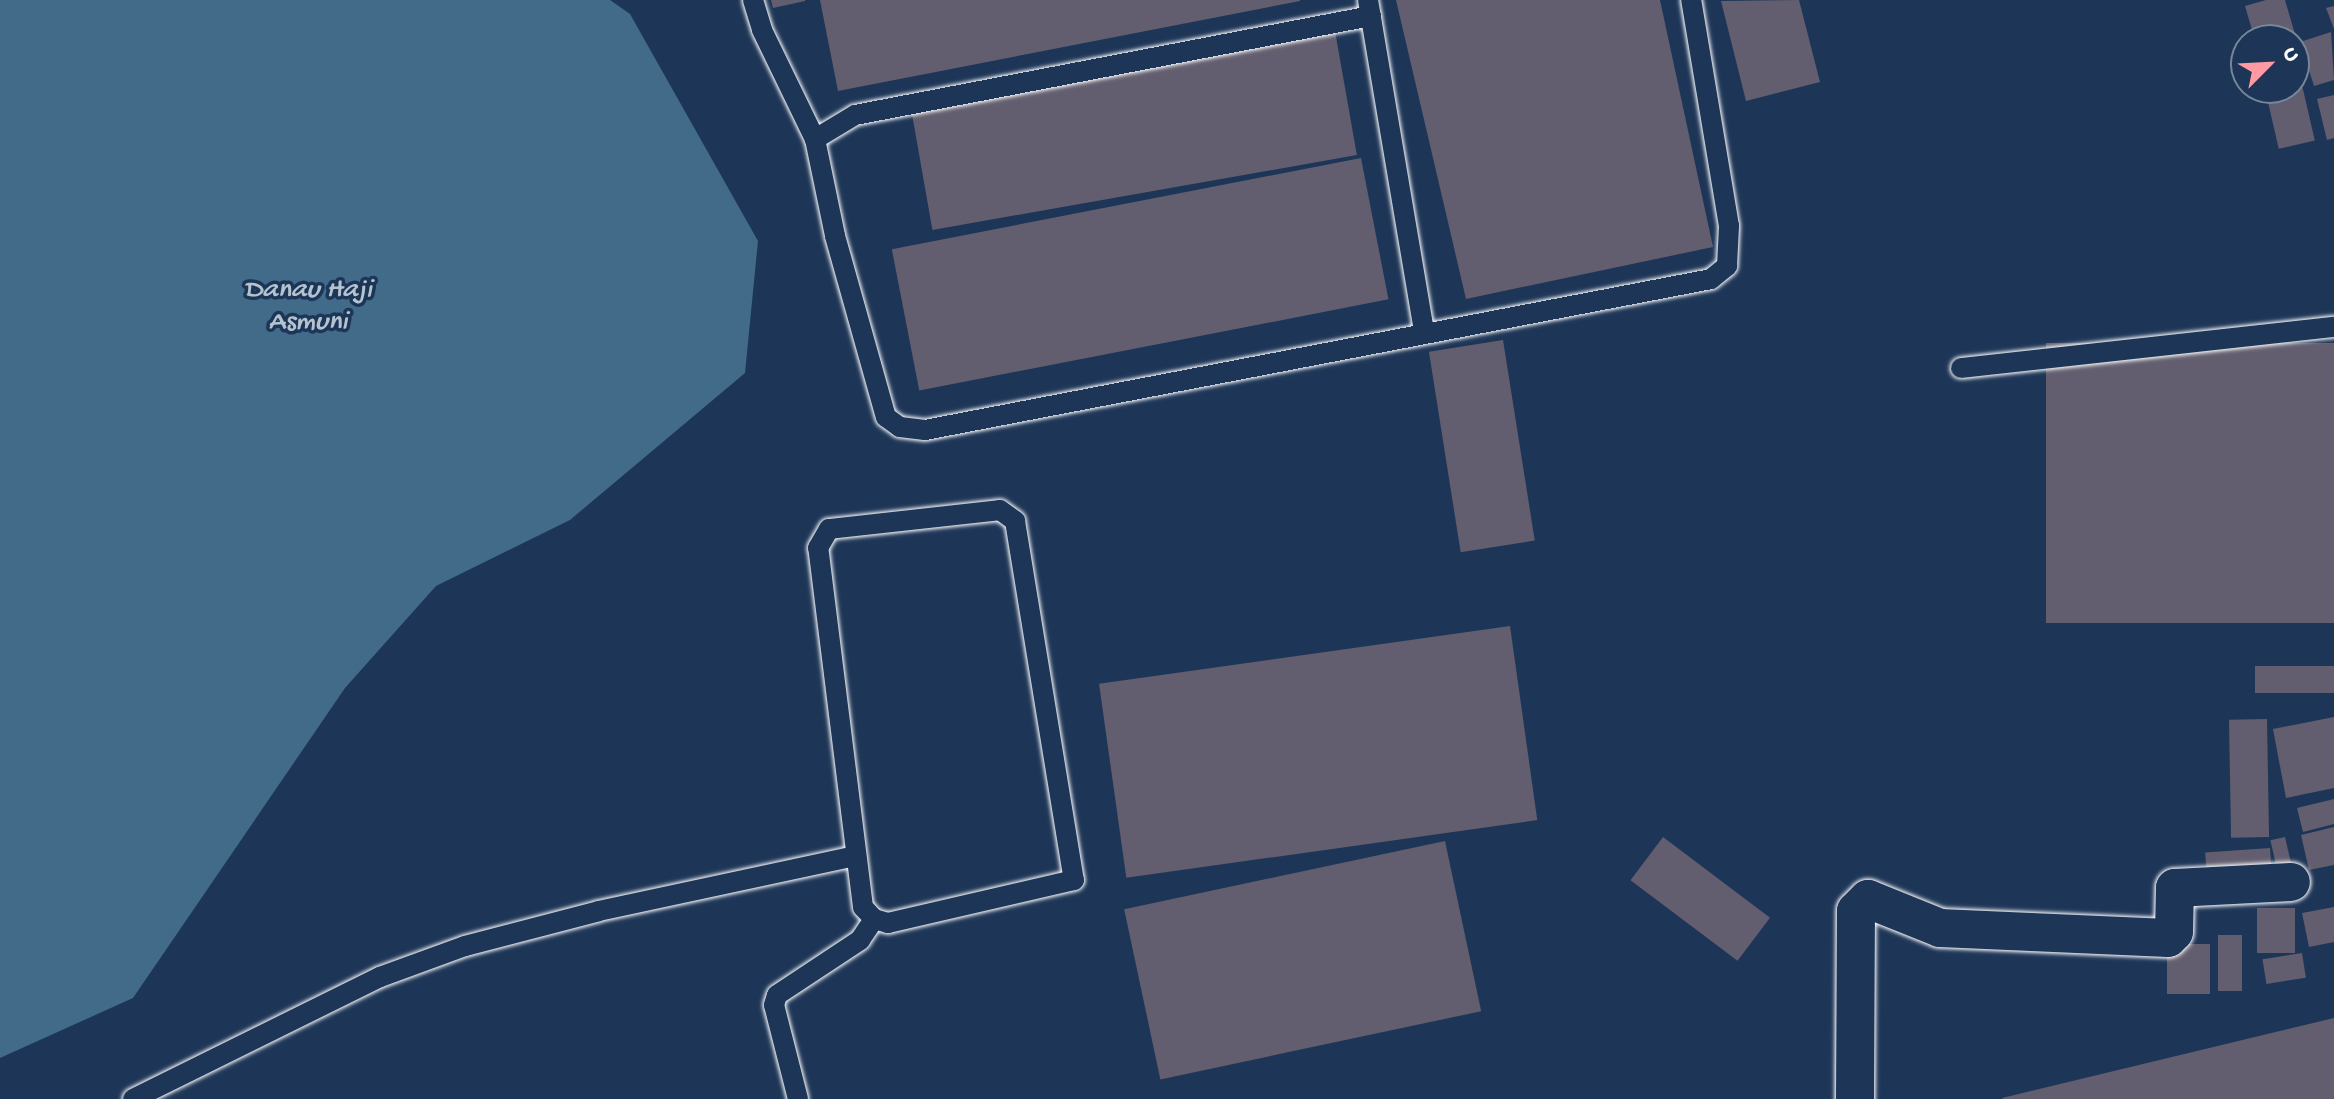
<!DOCTYPE html>
<style>
body{margin:0}
#map{position:relative;width:2334px;height:1099px;overflow:hidden;background:#1d3557;font-family:"Gochi Hand",sans-serif}
div>[style]{position:absolute}
.water>*{inset:0;background:#416b89}
.building>*{inset:0;background:#625e6f;transform-origin:0 0}
.roads{filter:drop-shadow(0 0 2px #fff) drop-shadow(0 0 2px #fff)}
.lane>*{height:20px;margin:-10px;padding:0 10px;transform-origin:10px;border-radius:10px;background:#1d3557}
.street>*{height:38px;margin:-19px;padding:0 19px;transform-origin:19px;border-radius:19px;background:#1d3557}
span{translate:-50% -50%;white-space:nowrap;text-align:center;line-height:1.15;-webkit-text-stroke:7px #1d3557;paint-order:stroke}
.water-label{font-size:28px;color:#b3c4d0;font-style:italic}
.north{position:absolute;left:2230px;top:24px;width:80px;height:80px;box-sizing:border-box;background:#1d3557;border:2px solid #77869a;border-radius:50%;rotate:66deg;font-size:22px;font-weight:700;line-height:32px;text-align:center;color:#fff}
.north::after{content:'';display:block;margin:auto;width:28px;height:36px;background:#ff9aa2;clip-path:polygon(50% 0,100% 100%,50% 72%,0 100%)}
</style>
<div id="map">
<div class="water">
<div style="clip-path:polygon(0 0,610px 0,630px 14px,758px 241px,745px 373px,570px 520px,436px 586px,345px 688px,133px 998px,0 1058px)"></div>
</div>
<div class="building">
<div style="clip-path:polygon(771px 0,805px 0,805px 1px,773px 8px)"></div>
<div style="clip-path:polygon(820px 0,1300px 0,1300px 1px,838px 91px)"></div>
<div style="clip-path:polygon(1396px 0,1660px 0,1713px 247px,1466px 299px)"></div>
<div style="clip-path:polygon(1799px 0,1820px 82px,1746px 101px,1721px 1px)"></div>
<div style="clip-path:polygon(2266px 0,2285px 0,2297px 41px,2255px 40px,2245px 6px)"></div>
<div style="clip-path:polygon(2334px 6px,2334px 29px,2326px 8px)"></div>
<div style="left:1335px;top:31px;width:126px;height:431px;rotate:80deg"></div>
<div style="clip-path:polygon(2331px 32px,2334px 80px,2314px 86px,2300px 42px)"></div>
<div style="left:2302px;top:85px;width:57px;height:37px;rotate:77deg"></div>
<div style="clip-path:polygon(2334px 95px,2334px 138px,2327px 140px,2317px 99px)"></div>
<div style="left:1361px;top:158px;width:144px;height:478px;rotate:79deg"></div>
<div style="left:1503px;top:340px;width:203px;height:75px;rotate:81deg"></div>
<div style="left:2334px;top:343px;width:280px;height:288px;rotate:90deg"></div>
<div style="left:1510px;top:626px;width:196px;height:415px;rotate:82deg"></div>
<div style="left:2334px;top:666px;width:27px;height:79px;rotate:90deg"></div>
<div style="clip-path:polygon(2334px 717px,2334px 788px,2286px 798px,2273px 729px)"></div>
<div style="left:2267px;top:719px;width:118px;height:38px;rotate:89deg"></div>
<div style="clip-path:polygon(2334px 799px,2334px 824px,2303px 832px,2297px 808px)"></div>
<div style="clip-path:polygon(2334px 827px,2334px 865px,2309px 870px,2301px 835px)"></div>
<div style="left:1663px;top:837px;width:134px;height:54px;rotate:37deg"></div>
<div style="left:2285px;top:837px;width:40px;height:15px;rotate:77deg"></div>
<div style="left:1445px;top:841px;width:174px;height:328px;rotate:78deg"></div>
<div style="left:2270px;top:848px;width:32px;height:65px;rotate:86deg"></div>
<div style="clip-path:polygon(2334px 907px,2334px 942px,2309px 947px,2302px 913px)"></div>
<div style="left:2257px;top:908px;width:38px;height:45px"></div>
<div style="left:2218px;top:935px;width:24px;height:56px"></div>
<div style="left:2167px;top:944px;width:43px;height:50px"></div>
<div style="left:2302px;top:953px;width:25px;height:40px;rotate:81deg"></div>
<div style="clip-path:polygon(2334px 1018px,2334px 1099px,2003px 1099px,2002px 1098px)"></div>
</div>
<div class="roads">
<div class="lane">
<div style="left:753px;top:0;width:31px;rotate:73deg"></div>
<div style="left:762px;top:30px;width:121px;rotate:64.1deg"></div>
<div style="left:1368px;top:0;width:336px;rotate:80.4deg"></div>
<div style="left:1371px;top:16px;width:525px;rotate:169.14deg"></div>
<div style="left:855px;top:115px;width:47px;rotate:149deg"></div>
<div style="left:815px;top:139px;width:99px;rotate:78.3deg"></div>
<div style="left:835px;top:236px;width:188px;rotate:74.3deg"></div>
<div style="left:886px;top:417px;width:17px;rotate:36deg"></div>
<div style="left:900px;top:427px;width:25px;rotate:7deg"></div>
<div style="left:925px;top:430px;width:800px;rotate:-10.87deg"></div>
<div style="left:1711px;top:279px;width:21px;rotate:-39deg"></div>
<div style="left:1727px;top:266px;width:40px;rotate:-87.1deg"></div>
<div style="left:1729px;top:226px;width:229px;rotate:-99.5deg"></div>
<div style="left:1961px;top:368px;width:375px;rotate:-6.3deg"></div>
<div style="left:1000px;top:510px;width:19px;rotate:36deg"></div>
<div style="left:1015px;top:521px;width:364px;rotate:80.7deg"></div>
<div style="left:1074px;top:880px;width:191px;rotate:167deg"></div>
<div style="left:888px;top:923px;width:15px;rotate:-164deg"></div>
<div style="left:874px;top:919px;width:16px;rotate:-133deg"></div>
<div style="left:863px;top:907px;width:362px;rotate:-97.1deg"></div>
<div style="left:818px;top:548px;width:22px;rotate:-60deg"></div>
<div style="left:829px;top:529px;width:172px;rotate:-6.3deg"></div>
<div style="left:133px;top:1099px;width:275px;rotate:-26.3deg"></div>
<div style="left:380px;top:977px;width:90px;rotate:-20deg"></div>
<div style="left:465px;top:946px;width:138px;rotate:-14.6deg"></div>
<div style="left:599px;top:911px;width:263px;rotate:-12.1deg"></div>
<div style="left:798px;top:1099px;width:97px;rotate:-104.3deg"></div>
<div style="left:774px;top:1005px;width:10px;rotate:-73deg"></div>
<div style="left:777px;top:995px;width:100px;rotate:-33.5deg"></div>
<div style="left:860px;top:940px;width:25px;rotate:-56deg"></div>
</div>
<div class="street">
<div style="left:1855px;top:1099px;width:188px;rotate:-89.7deg"></div>
<div style="left:1856px;top:911px;width:17px;rotate:-45deg"></div>
<div style="left:1868px;top:899px;width:78px;rotate:21.9deg"></div>
<div style="left:1940px;top:928px;width:228px;rotate:2.5deg"></div>
<div style="left:2168px;top:938px;width:8px;rotate:-45deg"></div>
<div style="left:2174px;top:932px;width:44px;rotate:-88.7deg"></div>
<div style="left:2175px;top:888px;width:116px;rotate:-3deg"></div>
</div>
</div>
<div class="water-label">
<span style="left:308px;top:307px">Danau Haji<br>Asmuni</span>
</div>
<div class="north">U</div>
</div>
